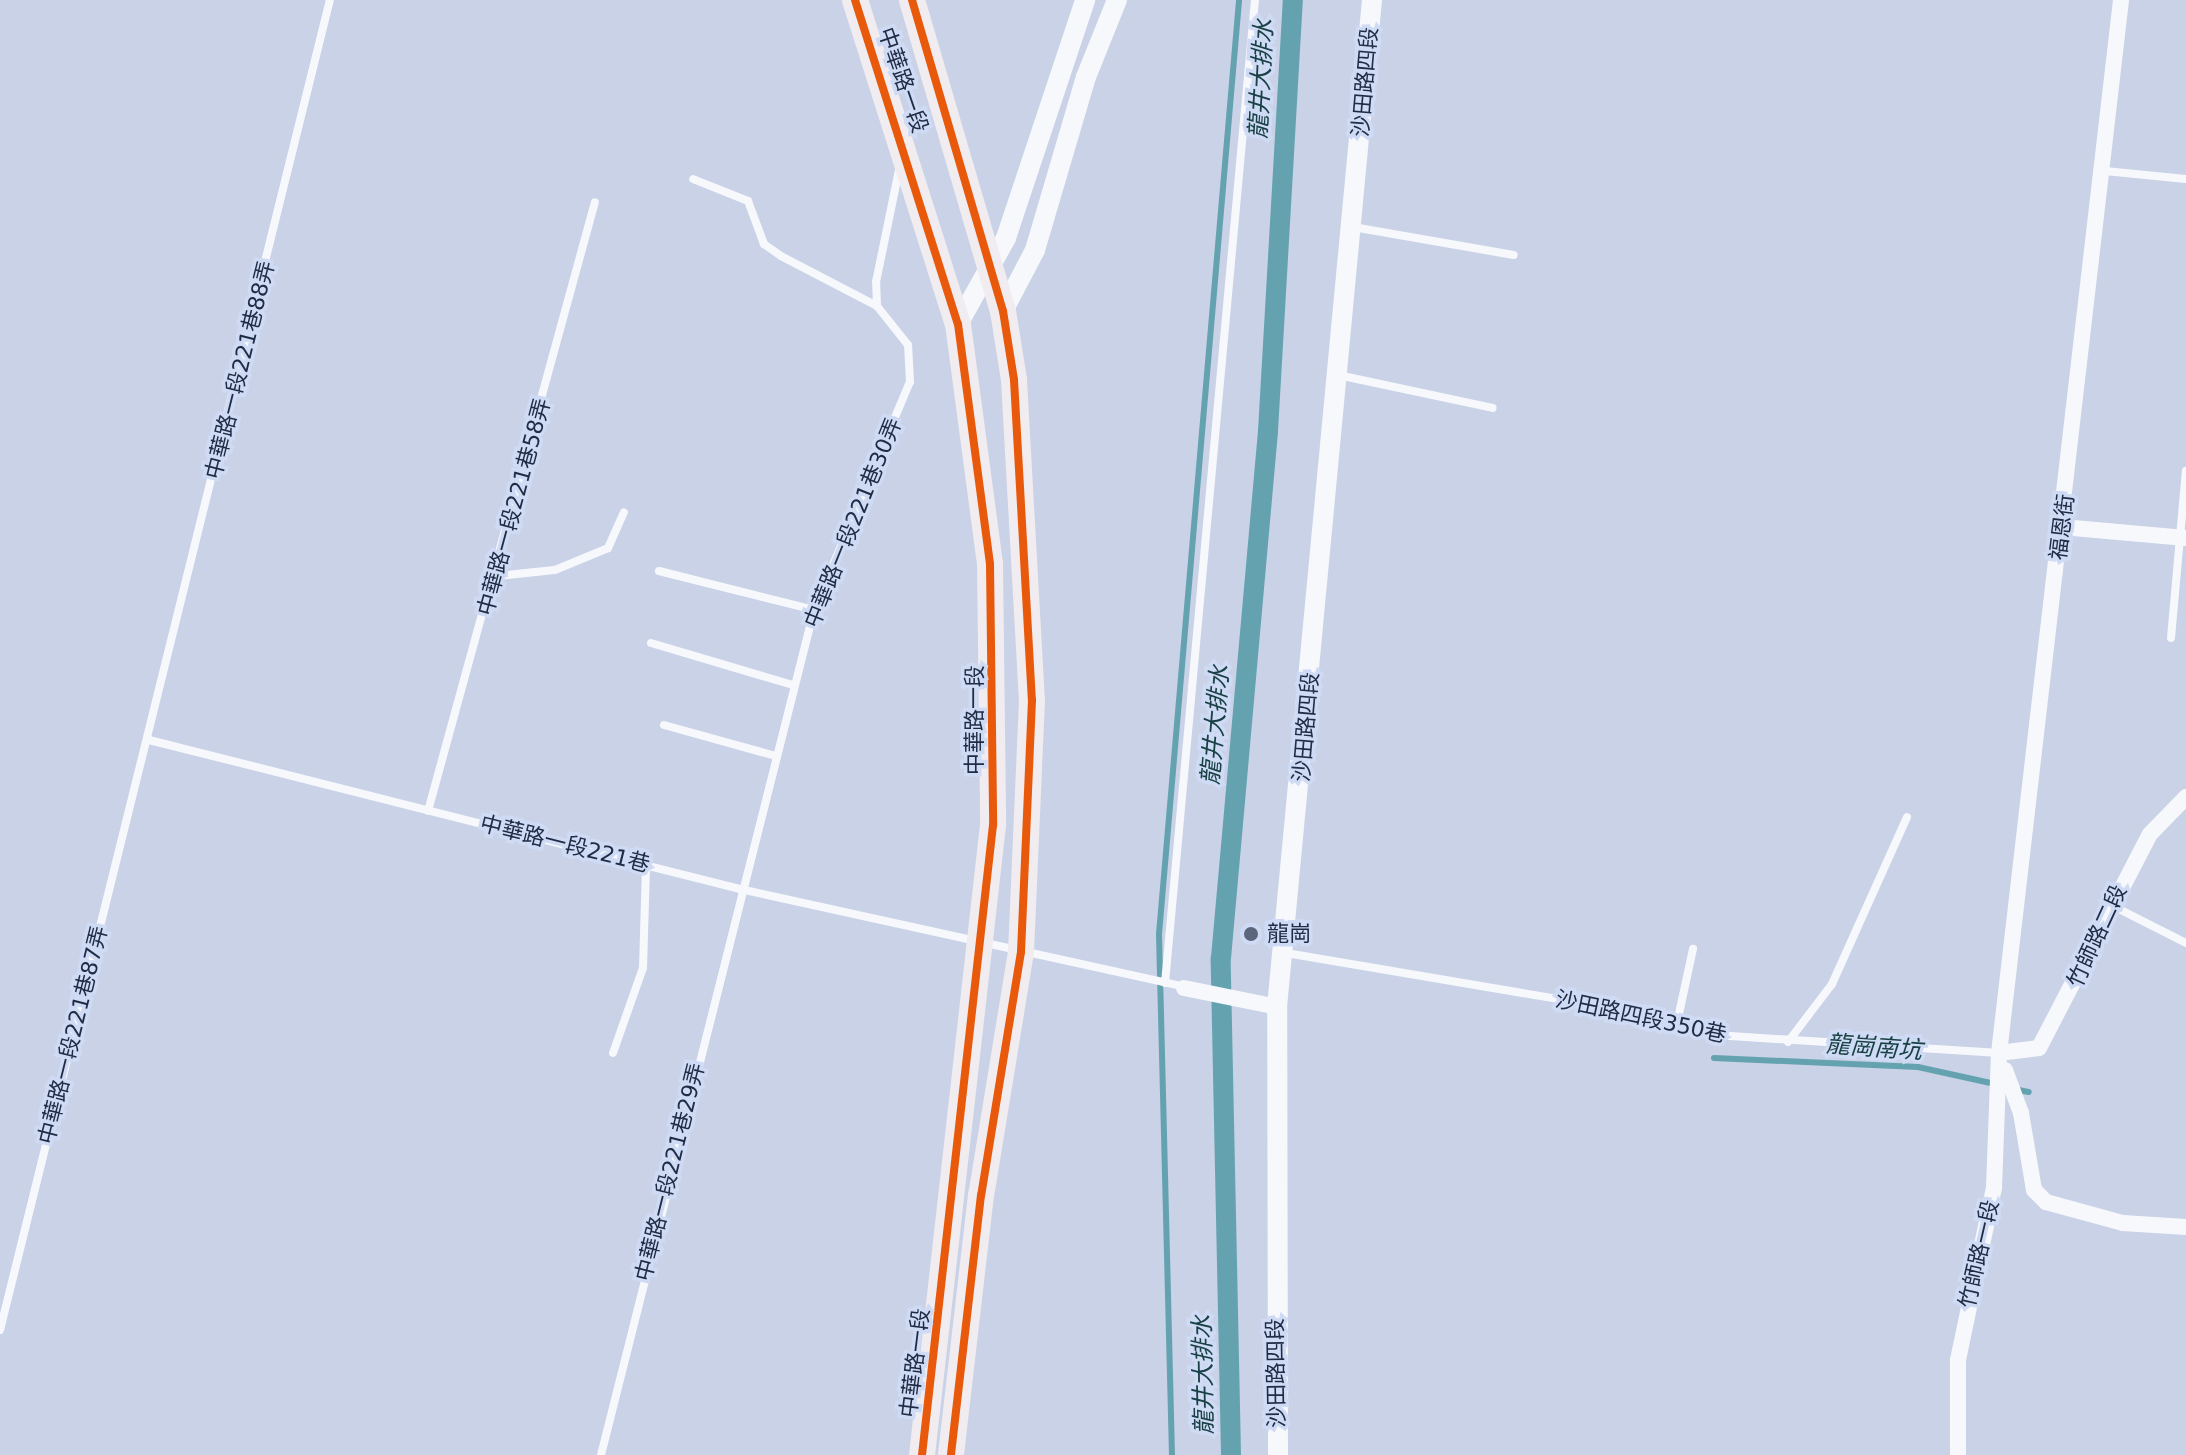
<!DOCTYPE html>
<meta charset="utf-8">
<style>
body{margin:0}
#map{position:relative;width:2186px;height:1455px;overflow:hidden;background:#c9d2e7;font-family:"DejaVu Sans","Noto Sans TC",sans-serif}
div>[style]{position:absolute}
.stream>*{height:6px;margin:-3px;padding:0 3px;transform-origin:3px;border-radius:3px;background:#64a2af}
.canal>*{height:20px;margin:-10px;padding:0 10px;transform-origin:10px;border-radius:10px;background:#64a2af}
.service>*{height:8px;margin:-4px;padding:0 4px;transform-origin:4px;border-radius:4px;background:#f7f8fb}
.minor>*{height:16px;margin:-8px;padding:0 8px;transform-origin:8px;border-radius:8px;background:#f7f8fb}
.tertiary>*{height:20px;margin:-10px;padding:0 10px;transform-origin:10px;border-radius:10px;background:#f7f8fb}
.primary>*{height:26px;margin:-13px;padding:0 13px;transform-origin:13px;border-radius:13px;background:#f0ecef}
.cycleway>*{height:8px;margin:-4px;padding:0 4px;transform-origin:4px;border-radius:4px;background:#e8590c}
.dots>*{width:22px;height:22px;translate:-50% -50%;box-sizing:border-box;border:4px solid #cfdbf5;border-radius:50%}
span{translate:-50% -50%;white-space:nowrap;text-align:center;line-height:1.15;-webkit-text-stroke:7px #cfdbf5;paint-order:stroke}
.street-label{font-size:22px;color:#202c44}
.poi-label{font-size:22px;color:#202c44}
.left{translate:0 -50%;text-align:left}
.water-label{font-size:24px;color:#194145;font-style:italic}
</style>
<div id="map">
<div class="stream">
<div style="left:1714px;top:1058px;width:204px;rotate:2.5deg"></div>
<div style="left:1918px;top:1067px;width:79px;rotate:12.4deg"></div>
<div style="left:2013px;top:1089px;width:16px;rotate:11deg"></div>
<div style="left:1172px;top:1455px;width:521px;rotate:-91.43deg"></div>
<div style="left:1159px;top:934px;width:937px;rotate:-85.1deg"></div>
</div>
<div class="canal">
<div style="left:1231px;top:1455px;width:497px;rotate:-91.2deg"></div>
<div style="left:1221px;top:958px;width:529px;rotate:-84.9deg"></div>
<div style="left:1268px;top:431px;width:432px;rotate:-86.7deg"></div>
</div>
<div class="service">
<div style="left:2105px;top:171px;width:81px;rotate:5.6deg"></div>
<div style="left:1353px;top:227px;width:163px;rotate:9.9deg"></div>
<div style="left:877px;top:306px;width:24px;rotate:-92deg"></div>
<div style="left:876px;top:282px;width:114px;rotate:-78.4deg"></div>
<div style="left:1338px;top:375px;width:158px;rotate:12deg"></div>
<div style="left:659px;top:571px;width:160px;rotate:14.1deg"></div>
<div style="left:497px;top:576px;width:58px;rotate:-5.9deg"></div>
<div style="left:555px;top:570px;width:57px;rotate:-22.5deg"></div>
<div style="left:608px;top:548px;width:39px;rotate:-66deg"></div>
<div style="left:2171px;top:638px;width:168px;rotate:-84.9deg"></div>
<div style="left:651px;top:643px;width:148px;rotate:16.5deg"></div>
<div style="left:664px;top:725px;width:116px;rotate:15.5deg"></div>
<div style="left:149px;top:740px;width:609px;rotate:14.15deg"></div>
<div style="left:740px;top:889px;width:455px;rotate:12.4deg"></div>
<div style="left:428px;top:811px;width:631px;rotate:-74.67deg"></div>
<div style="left:2111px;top:905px;width:84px;rotate:26.9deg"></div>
<div style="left:1286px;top:953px;width:354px;rotate:9.6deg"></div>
<div style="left:1635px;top:1012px;width:98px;rotate:14.2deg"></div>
<div style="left:1730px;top:1036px;width:270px;rotate:3.6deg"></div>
<div style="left:1165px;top:983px;width:987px;rotate:-84.77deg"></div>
<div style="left:1677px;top:1023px;width:76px;rotate:-77.8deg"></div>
<div style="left:1788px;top:1042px;width:73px;rotate:-52.8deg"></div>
<div style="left:1832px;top:984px;width:183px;rotate:-65.8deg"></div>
<div style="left:613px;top:1053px;width:90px;rotate:-70.6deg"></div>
<div style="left:643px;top:968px;width:104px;rotate:-88.3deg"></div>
<div style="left:0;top:1330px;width:1370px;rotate:-76.07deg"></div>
<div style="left:601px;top:1455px;width:871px;rotate:-75.85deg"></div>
<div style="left:814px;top:610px;width:247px;rotate:-67.2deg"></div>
<div style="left:910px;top:382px;width:37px;rotate:-93deg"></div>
<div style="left:908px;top:345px;width:50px;rotate:-128.5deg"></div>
<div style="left:877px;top:306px;width:108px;rotate:-152.5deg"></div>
<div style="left:781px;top:256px;width:21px;rotate:-145deg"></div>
<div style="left:764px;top:244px;width:46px;rotate:-110.4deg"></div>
<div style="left:748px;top:201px;width:59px;rotate:-158.2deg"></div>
</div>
<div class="minor">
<div style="left:2062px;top:527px;width:124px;rotate:5.1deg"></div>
<div style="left:1184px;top:988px;width:95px;rotate:11.5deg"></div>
<div style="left:1999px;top:1053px;width:40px;rotate:-7.1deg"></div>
<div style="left:2039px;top:1048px;width:241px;rotate:-62.6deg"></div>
<div style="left:2150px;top:834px;width:52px;rotate:-45.8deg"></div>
<div style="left:2005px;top:1070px;width:46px;rotate:69.6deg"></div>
<div style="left:2021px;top:1113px;width:78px;rotate:80.4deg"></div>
<div style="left:2034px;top:1190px;width:17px;rotate:45deg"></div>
<div style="left:2046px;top:1202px;width:80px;rotate:15.3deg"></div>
<div style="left:2123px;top:1223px;width:63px;rotate:3.6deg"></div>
<div style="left:1958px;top:1455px;width:95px;rotate:-90deg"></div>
<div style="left:1958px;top:1360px;width:176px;rotate:-78.2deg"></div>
<div style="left:1994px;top:1188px;width:135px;rotate:-87.9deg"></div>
<div style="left:1999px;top:1053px;width:1060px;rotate:-83.39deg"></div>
</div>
<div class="tertiary">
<div style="left:1003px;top:311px;width:69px;rotate:-62.3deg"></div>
<div style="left:1035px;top:250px;width:180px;rotate:-73.6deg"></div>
<div style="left:1086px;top:77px;width:83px;rotate:-68.1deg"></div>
<div style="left:958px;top:324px;width:98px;rotate:-60.8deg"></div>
<div style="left:1006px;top:238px;width:251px;rotate:-71.6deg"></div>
<div style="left:1278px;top:1455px;width:448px;rotate:-90.1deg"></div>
<div style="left:1277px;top:1007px;width:1011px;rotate:-84.61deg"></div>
</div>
<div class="primary">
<div style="left:855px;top:0;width:340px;rotate:72.4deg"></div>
<div style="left:958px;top:324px;width:242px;rotate:82.4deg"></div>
<div style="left:990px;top:564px;width:261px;rotate:89.3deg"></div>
<div style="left:993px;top:825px;width:634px;rotate:96.43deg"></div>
<div style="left:912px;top:0;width:324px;rotate:73.7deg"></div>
<div style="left:1003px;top:311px;width:70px;rotate:80.9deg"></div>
<div style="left:1014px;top:380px;width:321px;rotate:86.8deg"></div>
<div style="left:1032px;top:700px;width:252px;rotate:92.5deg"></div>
<div style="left:1021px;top:952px;width:246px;rotate:99.3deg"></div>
<div style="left:981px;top:1195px;width:262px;rotate:96.6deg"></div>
</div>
<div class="cycleway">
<div style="left:855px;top:0;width:340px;rotate:72.4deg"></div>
<div style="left:958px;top:324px;width:242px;rotate:82.4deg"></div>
<div style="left:990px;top:564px;width:261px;rotate:89.3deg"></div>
<div style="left:993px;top:825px;width:634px;rotate:96.43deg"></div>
<div style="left:912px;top:0;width:324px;rotate:73.7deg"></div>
<div style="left:1003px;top:311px;width:70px;rotate:80.9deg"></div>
<div style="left:1014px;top:380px;width:321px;rotate:86.8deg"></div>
<div style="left:1032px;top:700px;width:252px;rotate:92.5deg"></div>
<div style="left:1021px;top:952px;width:246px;rotate:99.3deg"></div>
<div style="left:981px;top:1195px;width:262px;rotate:96.6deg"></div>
</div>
<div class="dots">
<div style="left:1251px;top:934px;background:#5b667d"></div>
</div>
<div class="street-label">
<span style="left:903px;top:80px;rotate:71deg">中華路一段</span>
<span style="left:1365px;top:82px;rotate:-85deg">沙田路四段</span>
<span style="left:240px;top:370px;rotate:-76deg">中華路一段221巷88弄</span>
<span style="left:514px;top:507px;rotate:-75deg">中華路一段221巷58弄</span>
<span style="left:853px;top:523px;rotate:-68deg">中華路一段221巷30弄</span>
<span style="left:2062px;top:527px;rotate:-83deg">福恩街</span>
<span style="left:975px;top:720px;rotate:-90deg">中華路一段</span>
<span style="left:1306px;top:727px;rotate:-85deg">沙田路四段</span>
<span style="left:565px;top:844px;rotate:14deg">中華路一段221巷</span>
<span style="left:2097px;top:936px;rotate:-65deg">竹師路二段</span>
<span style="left:1641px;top:1017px;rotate:12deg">沙田路四段350巷</span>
<span style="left:73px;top:1035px;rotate:-76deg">中華路一段221巷87弄</span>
<span style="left:670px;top:1172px;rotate:-76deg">中華路一段221巷29弄</span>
<span style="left:1979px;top:1254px;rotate:-77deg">竹師路一段</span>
<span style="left:915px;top:1363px;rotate:-83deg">中華路一段</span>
<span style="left:1276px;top:1373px;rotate:-91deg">沙田路四段</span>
</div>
<div class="poi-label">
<span class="left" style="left:1267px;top:934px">龍崗</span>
</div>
<div class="water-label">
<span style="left:1262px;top:79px;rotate:-87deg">龍井大排水</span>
<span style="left:1216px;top:725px;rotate:-85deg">龍井大排水</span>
<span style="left:1874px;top:1048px;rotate:4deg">龍崗南坑</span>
<span style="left:1204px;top:1375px;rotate:-91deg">龍井大排水</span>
</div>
</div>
